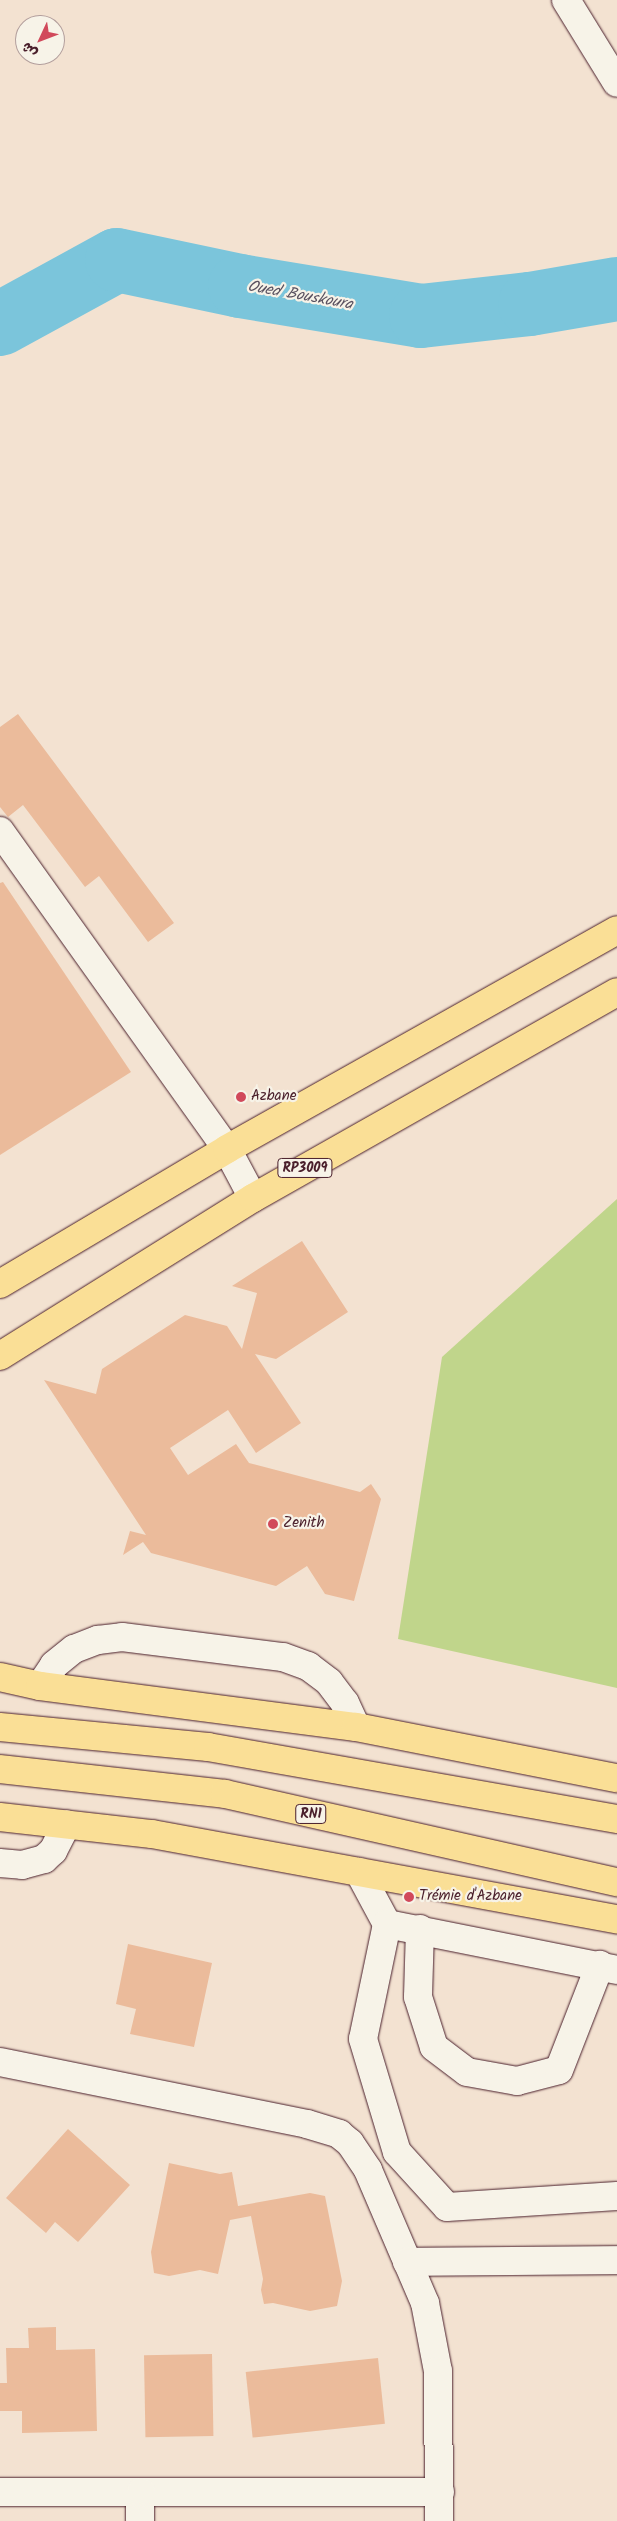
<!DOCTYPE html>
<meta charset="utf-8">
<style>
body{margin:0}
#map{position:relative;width:617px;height:2521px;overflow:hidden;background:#f3e2d1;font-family:Kalam,"Playpen Sans Arabic",sans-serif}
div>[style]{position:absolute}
.green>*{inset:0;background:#c0d58b}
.river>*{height:64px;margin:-32px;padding:0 32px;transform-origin:32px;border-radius:32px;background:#7bc5db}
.building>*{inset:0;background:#ebbb9b;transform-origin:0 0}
.roads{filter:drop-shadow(0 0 1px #4a1f2b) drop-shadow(0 0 1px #4a1f2b)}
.minor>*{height:28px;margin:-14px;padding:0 14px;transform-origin:14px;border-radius:14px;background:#f7f3e8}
.major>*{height:28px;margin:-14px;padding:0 14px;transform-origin:14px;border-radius:14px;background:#fadf96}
.highway>*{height:28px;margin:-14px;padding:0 14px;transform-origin:14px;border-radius:14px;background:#fadf96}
.dots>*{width:14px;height:14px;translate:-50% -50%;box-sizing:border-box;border:2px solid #f7f3e8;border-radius:50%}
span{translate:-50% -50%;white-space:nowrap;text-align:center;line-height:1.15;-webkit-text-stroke:4.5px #f7f3e8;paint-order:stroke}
.shield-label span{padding:1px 4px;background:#f7f3e8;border:1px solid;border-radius:4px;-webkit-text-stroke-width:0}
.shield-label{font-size:14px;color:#4a1f2b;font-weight:700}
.poi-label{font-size:15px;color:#4a1f2b}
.left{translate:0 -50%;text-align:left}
.water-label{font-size:16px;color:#595160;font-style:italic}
.north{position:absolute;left:15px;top:15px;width:50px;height:50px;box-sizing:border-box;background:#f7f3e8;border:1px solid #b29e9c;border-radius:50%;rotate:227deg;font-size:14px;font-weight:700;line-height:20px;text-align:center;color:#4a1f2b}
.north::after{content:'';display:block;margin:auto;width:18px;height:22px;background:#d1495b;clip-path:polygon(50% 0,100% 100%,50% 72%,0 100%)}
</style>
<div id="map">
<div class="green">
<div style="clip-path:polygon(617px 1199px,617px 1688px,398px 1639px,442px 1357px)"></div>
</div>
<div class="river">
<div style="left:0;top:324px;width:133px;rotate:-28.7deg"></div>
<div style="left:117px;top:260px;width:126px;rotate:11.9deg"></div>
<div style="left:240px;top:286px;width:183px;rotate:9.4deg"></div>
<div style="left:421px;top:316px;width:110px;rotate:-6.3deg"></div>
<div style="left:530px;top:304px;width:88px;rotate:-9.8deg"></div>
</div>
<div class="building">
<div style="clip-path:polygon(18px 714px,174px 923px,148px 942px,99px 876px,85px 887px,23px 805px,8px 817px,0 807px,0 727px)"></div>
<div style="clip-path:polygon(3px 882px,131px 1072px,0 1155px,0 883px)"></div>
<div style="clip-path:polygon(302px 1241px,348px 1312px,276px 1359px,255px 1354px,301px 1423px,256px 1453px,228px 1410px,170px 1448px,188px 1475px,236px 1444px,249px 1463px,360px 1492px,371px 1484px,381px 1499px,354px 1601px,325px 1594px,307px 1566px,276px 1586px,151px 1553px,143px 1542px,123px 1555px,130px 1531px,146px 1535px,44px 1380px,96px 1394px,102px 1369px,185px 1315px,227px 1326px,242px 1349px,257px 1293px,232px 1286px)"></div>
<div style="clip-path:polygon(128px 1944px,212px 1963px,194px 2047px,130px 2034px,136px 2009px,116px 2004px)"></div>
<div style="clip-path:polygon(68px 2129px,130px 2185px,78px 2242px,55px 2222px,46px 2233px,6px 2198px)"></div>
<div style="clip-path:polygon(169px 2163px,220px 2174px,232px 2172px,238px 2206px,310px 2193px,325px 2196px,342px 2281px,337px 2306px,310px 2311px,273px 2303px,264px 2304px,261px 2290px,263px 2279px,251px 2216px,230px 2220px,218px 2274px,200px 2270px,169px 2276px,154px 2273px,151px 2252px)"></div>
<div style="clip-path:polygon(56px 2327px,56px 2350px,95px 2349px,97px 2431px,22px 2433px,22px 2411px,0 2411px,0 2383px,7px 2383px,6px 2348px,29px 2348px,28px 2328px)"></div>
<div style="left:212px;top:2354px;width:82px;height:68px;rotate:89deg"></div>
<div style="left:378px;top:2358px;width:66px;height:133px;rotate:84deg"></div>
</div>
<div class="roads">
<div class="minor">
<div style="left:566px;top:0;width:97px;rotate:58.4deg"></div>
<div style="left:0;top:831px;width:391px;rotate:54.5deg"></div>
<div style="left:227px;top:1149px;width:55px;rotate:62deg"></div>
<div style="left:40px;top:1686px;width:25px;rotate:-56deg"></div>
<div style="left:54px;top:1665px;width:26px;rotate:-39deg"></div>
<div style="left:74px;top:1649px;width:26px;rotate:-21deg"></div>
<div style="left:98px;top:1640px;width:24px;rotate:-7deg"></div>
<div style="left:122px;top:1637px;width:162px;rotate:7.1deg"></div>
<div style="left:283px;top:1657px;width:27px;rotate:20deg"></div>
<div style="left:308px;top:1666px;width:26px;rotate:37deg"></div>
<div style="left:329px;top:1682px;width:26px;rotate:53deg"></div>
<div style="left:345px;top:1703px;width:26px;rotate:65deg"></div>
<div style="left:0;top:1863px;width:22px;rotate:5deg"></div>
<div style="left:22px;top:1865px;width:23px;rotate:-15deg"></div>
<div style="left:44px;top:1859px;width:12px;rotate:-42deg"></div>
<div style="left:53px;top:1851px;width:30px;rotate:-63deg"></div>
<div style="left:359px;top:1872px;width:59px;rotate:61.7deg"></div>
<div style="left:387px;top:1924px;width:235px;rotate:11.3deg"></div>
<div style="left:387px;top:1924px;width:117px;rotate:101.8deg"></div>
<div style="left:363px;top:2039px;width:118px;rotate:73.3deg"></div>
<div style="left:397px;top:2152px;width:74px;rotate:47.7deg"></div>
<div style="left:447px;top:2207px;width:170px;rotate:-3.7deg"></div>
<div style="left:420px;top:1929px;width:68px;rotate:91.7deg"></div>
<div style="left:418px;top:1997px;width:52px;rotate:72.3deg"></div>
<div style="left:434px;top:2047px;width:41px;rotate:37.1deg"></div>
<div style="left:467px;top:2072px;width:51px;rotate:10.2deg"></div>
<div style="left:517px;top:2081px;width:43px;rotate:-14.7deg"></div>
<div style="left:559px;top:2070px;width:113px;rotate:-68.7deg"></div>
<div style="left:0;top:2062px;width:313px;rotate:11.4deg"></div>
<div style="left:307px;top:2124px;width:34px;rotate:17deg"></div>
<div style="left:339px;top:2134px;width:14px;rotate:39deg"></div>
<div style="left:350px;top:2143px;width:32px;rotate:56deg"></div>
<div style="left:368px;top:2170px;width:145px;rotate:66.8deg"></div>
<div style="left:425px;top:2303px;width:69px;rotate:79.2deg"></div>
<div style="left:438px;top:2371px;width:150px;rotate:89.6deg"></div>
<div style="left:407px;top:2262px;width:210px;rotate:-0.5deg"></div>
<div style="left:0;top:2492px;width:440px"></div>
<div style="left:140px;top:2521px;width:29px;rotate:-88deg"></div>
</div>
<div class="major">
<div style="left:0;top:1284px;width:264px;rotate:-30.7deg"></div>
<div style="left:227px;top:1149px;width:447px;rotate:-29.3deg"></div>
<div style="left:0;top:1356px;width:298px;rotate:-32deg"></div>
<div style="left:253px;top:1198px;width:418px;rotate:-29.5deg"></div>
<div style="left:0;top:1677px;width:41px;rotate:12.7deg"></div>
<div style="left:40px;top:1686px;width:319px;rotate:7.4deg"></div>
<div style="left:356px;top:1727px;width:266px;rotate:11.1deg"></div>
<div style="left:0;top:1817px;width:153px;rotate:6.4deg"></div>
<div style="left:152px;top:1834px;width:473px;rotate:10.4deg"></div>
</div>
<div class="highway">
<div style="left:0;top:1727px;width:209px;rotate:5.5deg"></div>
<div style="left:208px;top:1747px;width:415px;rotate:10deg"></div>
<div style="left:0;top:1769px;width:226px;rotate:6.3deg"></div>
<div style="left:225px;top:1794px;width:402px;rotate:12.7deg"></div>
</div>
</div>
<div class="dots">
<div style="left:241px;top:1097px;background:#d1495b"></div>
<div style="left:273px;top:1524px;background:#d1495b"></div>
<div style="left:409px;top:1897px;background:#d1495b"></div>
</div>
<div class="shield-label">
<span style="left:305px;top:1168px">RP3009</span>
<span style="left:311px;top:1814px">RN1</span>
</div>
<div class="poi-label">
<span class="left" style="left:251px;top:1097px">Azbane</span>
<span class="left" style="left:283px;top:1524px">Zenith</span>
<span class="left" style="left:419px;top:1897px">Trémie d'Azbane</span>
</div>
<div class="water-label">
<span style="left:300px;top:296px;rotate:10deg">Oued Bouskoura</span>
</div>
<div class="north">ش</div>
</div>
